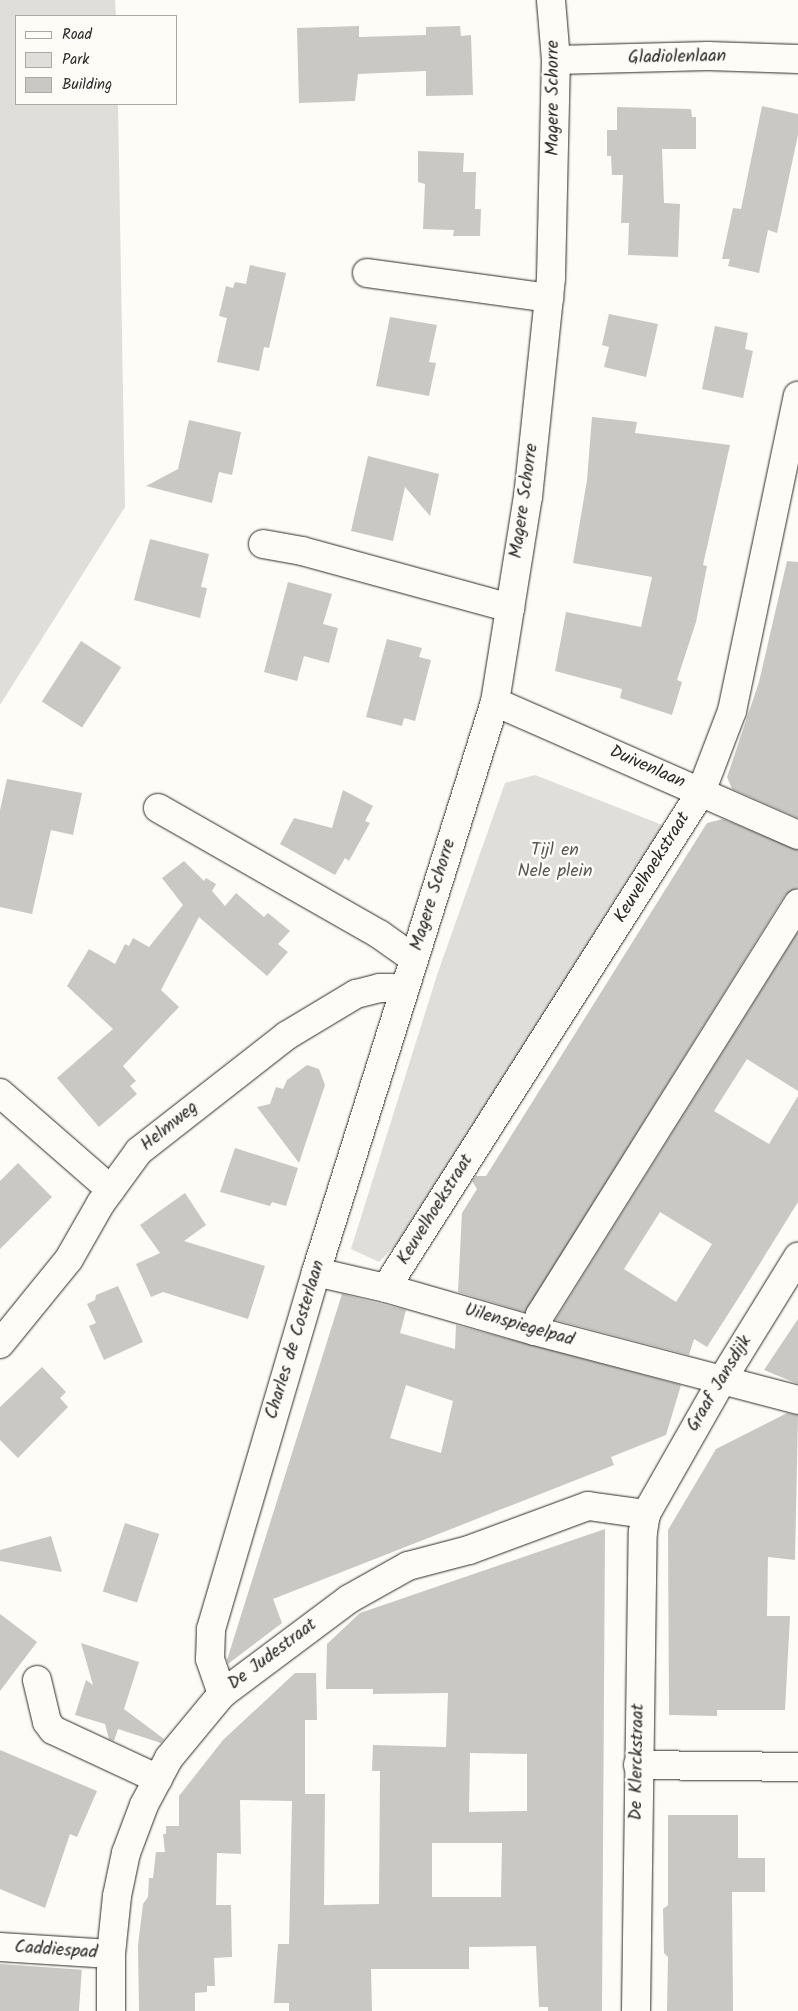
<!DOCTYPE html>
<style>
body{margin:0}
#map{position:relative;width:798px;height:2011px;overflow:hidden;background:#fdfcf7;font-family:Kalam,sans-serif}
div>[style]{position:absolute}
.green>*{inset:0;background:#dfdeda}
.building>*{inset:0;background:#c9c8c4;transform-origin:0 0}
.roads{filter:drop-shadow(0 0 1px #2b2b2b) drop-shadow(0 0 1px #2b2b2b)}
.minor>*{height:28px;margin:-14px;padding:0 14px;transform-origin:14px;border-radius:14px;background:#fdfcf7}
span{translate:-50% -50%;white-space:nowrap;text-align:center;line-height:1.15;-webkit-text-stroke:5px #fdfcf7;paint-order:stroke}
.street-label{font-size:18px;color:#2b2b2b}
.park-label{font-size:18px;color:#585857}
.legend{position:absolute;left:15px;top:15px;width:162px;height:90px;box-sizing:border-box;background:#fdfcf7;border:1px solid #a9a8a5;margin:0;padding:6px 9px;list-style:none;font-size:15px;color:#2b2b2b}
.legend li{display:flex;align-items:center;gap:10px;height:25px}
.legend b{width:25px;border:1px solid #a9a8a5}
</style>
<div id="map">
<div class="green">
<div style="clip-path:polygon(0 0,115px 0,116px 16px,16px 16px,16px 104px,118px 104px,125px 507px,0 705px)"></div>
<div style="clip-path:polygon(535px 775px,665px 826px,410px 1231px,379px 1262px,351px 1249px,437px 975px,505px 783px)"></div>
</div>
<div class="building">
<div style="clip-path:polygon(359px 26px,359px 37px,426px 35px,426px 27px,460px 26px,461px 36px,471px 35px,473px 95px,426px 96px,426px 71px,358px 74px,355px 101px,299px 103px,297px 28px)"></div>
<div style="clip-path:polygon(762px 106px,798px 114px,798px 135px,777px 233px,768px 230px,759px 273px,728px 266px,730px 259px,722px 259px,733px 208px,741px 209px)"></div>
<div style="clip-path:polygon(617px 107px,691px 109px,692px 117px,696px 117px,696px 149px,662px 149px,664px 203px,680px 204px,678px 257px,628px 255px,629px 223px,621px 223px,623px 175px,612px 175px,611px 156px,607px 156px,607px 130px,617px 130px)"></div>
<div style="clip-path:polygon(418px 151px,464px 153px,463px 172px,476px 172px,475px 209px,481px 209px,480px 236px,453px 236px,454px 230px,423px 229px,425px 184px,418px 182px)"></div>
<div style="clip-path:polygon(250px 265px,286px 273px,269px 348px,264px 347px,259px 371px,217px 362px,227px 318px,219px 316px,226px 286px,233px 288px,235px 282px,246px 284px)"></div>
<div style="clip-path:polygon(609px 314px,658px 324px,646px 377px,604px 367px,609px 347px,602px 345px)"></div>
<div style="clip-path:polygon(390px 317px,437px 325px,429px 362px,436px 363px,429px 396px,376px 386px)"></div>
<div style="clip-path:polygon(715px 326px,748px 333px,745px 349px,753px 351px,743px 398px,702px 389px)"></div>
<div style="clip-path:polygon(592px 417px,637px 422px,635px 433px,730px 445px,703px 565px,707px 566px,696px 622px,677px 680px,682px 682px,672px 715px,620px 698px,622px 689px,555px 671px,566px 612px,641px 627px,652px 577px,573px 563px,587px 480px)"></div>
<div style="clip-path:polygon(189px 420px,241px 432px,232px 475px,219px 472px,212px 503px,146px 486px,178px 469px)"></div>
<div style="clip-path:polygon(368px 456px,439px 474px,430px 516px,405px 487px,393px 541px,351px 531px)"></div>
<div style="clip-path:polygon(150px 539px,209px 554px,201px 587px,207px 588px,200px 618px,134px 600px)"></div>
<div style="clip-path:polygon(787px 561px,798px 562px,798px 818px,732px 789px,727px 777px,759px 682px)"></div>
<div style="clip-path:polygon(288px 582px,332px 594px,323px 624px,338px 628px,329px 663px,304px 656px,297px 681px,264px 672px)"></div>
<div style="clip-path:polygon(387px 639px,422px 648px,419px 657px,431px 660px,415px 721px,404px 718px,402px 726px,366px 717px)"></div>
<div style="left:81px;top:641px;width:48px;height:72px;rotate:33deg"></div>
<div style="clip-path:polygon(7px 779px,82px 793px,73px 835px,51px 830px,32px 914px,0 907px,0 810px)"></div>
<div style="clip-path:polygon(343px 790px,373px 806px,365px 821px,370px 823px,349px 861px,345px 858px,335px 875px,280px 844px,294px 818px,332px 828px)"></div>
<div style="clip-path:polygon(723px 819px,798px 850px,798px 887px,785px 895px,525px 1312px,458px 1292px,462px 1213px,477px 1189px,472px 1181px,476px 1176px,486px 1176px,707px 823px)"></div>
<div style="clip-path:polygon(184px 861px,204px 881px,206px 878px,216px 884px,212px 891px,225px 906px,236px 893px,264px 917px,268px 913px,290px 931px,278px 944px,288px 952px,267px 976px,199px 917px,161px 990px,179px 1007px,123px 1066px,136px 1081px,130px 1086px,137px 1094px,99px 1127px,57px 1078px,113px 1029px,67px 986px,89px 949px,115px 964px,125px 944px,129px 946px,133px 938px,149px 947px,183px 905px,162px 878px)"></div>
<div style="clip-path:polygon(evenodd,798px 932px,798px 1091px,747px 1059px,714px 1111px,769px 1144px,798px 1096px,798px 1202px,741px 1294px,707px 1347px,694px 1339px,689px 1355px,555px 1320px,798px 932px,660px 1212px,712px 1244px,676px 1302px,624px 1269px,660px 1212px)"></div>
<div style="clip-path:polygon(307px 1065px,319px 1069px,325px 1085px,299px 1163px,257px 1107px,270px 1104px,276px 1087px,283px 1089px,287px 1080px)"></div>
<div style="clip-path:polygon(235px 1148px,298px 1168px,286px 1206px,272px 1202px,270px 1206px,220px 1192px)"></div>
<div style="clip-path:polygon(18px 1163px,52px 1197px,0 1249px,0 1181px)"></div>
<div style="clip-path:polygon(185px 1193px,206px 1225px,184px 1241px,265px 1266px,248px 1319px,163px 1292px,151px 1297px,136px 1264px,160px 1253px,140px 1225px)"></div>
<div style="clip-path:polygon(118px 1286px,143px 1342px,104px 1360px,89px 1326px,96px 1323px,87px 1304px,95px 1300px,96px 1295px)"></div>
<div style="clip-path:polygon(evenodd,342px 1294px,406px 1310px,400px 1333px,455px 1349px,456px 1325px,681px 1385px,666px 1435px,611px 1457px,614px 1465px,273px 1599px,282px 1623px,228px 1664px,227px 1660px,342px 1294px,406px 1385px,453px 1401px,441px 1453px,390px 1438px,406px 1385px)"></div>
<div style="clip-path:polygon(798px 1319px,798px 1384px,764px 1370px)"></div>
<div style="clip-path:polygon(42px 1367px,66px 1392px,60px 1398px,68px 1407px,18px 1458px,0 1440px,0 1407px)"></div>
<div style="clip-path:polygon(787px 1413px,798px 1415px,795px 1560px,768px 1557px,767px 1616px,790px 1616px,785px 1710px,717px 1710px,717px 1716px,669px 1715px,668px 1530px,716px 1449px)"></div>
<div style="left:125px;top:1523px;width:36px;height:72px;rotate:18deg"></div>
<div style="clip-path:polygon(evenodd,605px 1529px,602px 2011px,548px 2011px,548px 2007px,539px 2007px,536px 1946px,469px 1947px,469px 1969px,371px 1969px,372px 2011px,289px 2011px,289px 2003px,274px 2003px,278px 1944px,289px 1944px,292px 1801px,240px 1800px,241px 1854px,217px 1853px,216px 1905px,231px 1905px,232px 1957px,214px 1958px,215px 1986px,207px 1986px,207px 1992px,195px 1993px,195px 2011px,139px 2011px,138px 1945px,143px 1904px,148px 1897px,149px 1878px,153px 1878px,156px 1852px,165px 1852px,163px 1834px,166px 1834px,166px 1826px,179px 1826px,179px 1796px,223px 1740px,295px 1673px,316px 1673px,317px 1720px,305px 1720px,305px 1794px,325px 1794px,324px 1905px,379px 1904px,380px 1771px,372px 1771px,373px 1745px,446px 1747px,448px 1693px,373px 1694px,373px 1689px,326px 1689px,327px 1644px,360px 1613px,605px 1529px,470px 1753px,527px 1754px,527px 1811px,469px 1812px,470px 1753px,605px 1529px,432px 1843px,502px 1843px,501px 1897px,432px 1897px,432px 1843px)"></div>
<div style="clip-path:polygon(51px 1536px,62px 1572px,0 1561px,0 1550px)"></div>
<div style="clip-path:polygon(0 1614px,37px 1642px,0 1691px)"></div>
<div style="clip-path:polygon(81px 1643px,139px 1662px,124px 1709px,164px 1739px,161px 1743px,118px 1729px,114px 1741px,109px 1739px,105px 1724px,75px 1715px,86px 1680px,93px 1685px)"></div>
<div style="clip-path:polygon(0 1750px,97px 1791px,77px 1837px,70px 1834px,45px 1908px,0 1889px)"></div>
<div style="clip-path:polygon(668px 1815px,738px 1815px,738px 1858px,765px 1858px,765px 1892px,732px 1892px,733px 2011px,667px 2011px,668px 1957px,664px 1953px,663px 1909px,668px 1905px)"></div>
<div style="left:0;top:1964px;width:82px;height:47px;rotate:4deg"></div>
</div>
<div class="roads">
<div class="minor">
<div style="left:556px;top:60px;width:152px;rotate:-1.5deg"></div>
<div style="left:708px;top:56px;width:90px;rotate:1.9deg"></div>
<div style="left:367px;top:273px;width:184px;rotate:7.8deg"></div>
<div style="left:263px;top:544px;width:40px;rotate:10deg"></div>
<div style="left:302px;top:551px;width:216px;rotate:15.3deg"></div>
<div style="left:495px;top:702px;width:331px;rotate:23.7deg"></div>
<div style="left:158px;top:808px;width:254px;rotate:29.7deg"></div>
<div style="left:379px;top:934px;width:43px;rotate:35.5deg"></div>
<div style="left:0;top:1093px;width:147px;rotate:41.1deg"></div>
<div style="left:316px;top:1272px;width:72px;rotate:12.9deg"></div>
<div style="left:386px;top:1288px;width:155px;rotate:16.1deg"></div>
<div style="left:535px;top:1331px;width:272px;rotate:14.7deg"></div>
<div style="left:386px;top:1288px;width:588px;rotate:-57.58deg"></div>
<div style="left:701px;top:792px;width:87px;rotate:-69.1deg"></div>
<div style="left:732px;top:711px;width:322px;rotate:-78.2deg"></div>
<div style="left:535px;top:1331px;width:17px;rotate:-73deg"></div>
<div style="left:540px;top:1315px;width:486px;rotate:-57.9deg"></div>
<div style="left:0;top:1344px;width:109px;rotate:-50.9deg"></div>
<div style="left:69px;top:1259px;width:64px;rotate:-60.3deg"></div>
<div style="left:101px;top:1203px;width:64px;rotate:-53.8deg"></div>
<div style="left:139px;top:1151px;width:187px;rotate:-38deg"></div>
<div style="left:286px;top:1036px;width:82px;rotate:-31deg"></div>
<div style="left:356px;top:994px;width:25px;rotate:-14deg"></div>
<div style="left:380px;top:988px;width:25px"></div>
<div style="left:37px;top:1680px;width:43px;rotate:76.6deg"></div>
<div style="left:47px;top:1722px;width:10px;rotate:53deg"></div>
<div style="left:53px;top:1730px;width:116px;rotate:25deg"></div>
<div style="left:222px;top:1694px;width:37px;rotate:-109deg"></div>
<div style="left:210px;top:1659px;width:30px;rotate:-88deg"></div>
<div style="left:211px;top:1629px;width:372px;rotate:-73.6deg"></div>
<div style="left:316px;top:1272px;width:597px;rotate:-72.57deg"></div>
<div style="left:495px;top:702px;width:208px;rotate:-80.9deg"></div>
<div style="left:528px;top:497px;width:220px;rotate:-84deg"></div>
<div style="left:551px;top:278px;width:218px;rotate:-88.7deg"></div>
<div style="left:556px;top:60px;width:60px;rotate:-94.8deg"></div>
<div style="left:638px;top:1765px;width:160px;rotate:0.7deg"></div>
<div style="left:0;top:1947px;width:111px;rotate:3.6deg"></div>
<div style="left:111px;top:2011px;width:57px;rotate:-90deg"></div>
<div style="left:111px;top:1954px;width:58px;rotate:-84.1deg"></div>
<div style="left:117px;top:1896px;width:44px;rotate:-78.2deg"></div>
<div style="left:126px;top:1853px;width:51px;rotate:-69.4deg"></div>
<div style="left:144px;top:1805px;width:53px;rotate:-62deg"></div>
<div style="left:169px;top:1758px;width:83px;rotate:-50.4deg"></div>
<div style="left:222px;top:1694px;width:159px;rotate:-36.8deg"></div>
<div style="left:349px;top:1599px;width:68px;rotate:-29.2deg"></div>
<div style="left:408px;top:1566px;width:63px;rotate:-14.7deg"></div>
<div style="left:469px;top:1550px;width:127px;rotate:-20.3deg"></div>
<div style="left:588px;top:1506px;width:59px;rotate:7.9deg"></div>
<div style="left:636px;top:2011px;width:479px;rotate:-89.2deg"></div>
<div style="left:643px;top:1532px;width:18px;rotate:-81deg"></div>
<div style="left:646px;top:1514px;width:154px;rotate:-60.4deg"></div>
<div style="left:722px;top:1380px;width:145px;rotate:-58.3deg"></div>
</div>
</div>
<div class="street-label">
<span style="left:677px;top:58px;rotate:-1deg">Gladiolenlaan</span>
<span style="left:554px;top:98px;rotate:-90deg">Magere Schorre</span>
<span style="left:525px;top:501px;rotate:-82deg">Magere Schorre</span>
<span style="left:647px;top:768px;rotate:24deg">Duivenlaan</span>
<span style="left:653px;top:868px;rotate:-58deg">Keuvelhoekstraat</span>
<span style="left:434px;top:895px;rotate:-73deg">Magere Schorre</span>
<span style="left:170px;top:1127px;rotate:-39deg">Helmweg</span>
<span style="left:436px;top:1210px;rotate:-58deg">Keuvelhoekstraat</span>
<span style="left:519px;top:1326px;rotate:16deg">Uilenspiegelpad</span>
<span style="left:296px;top:1340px;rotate:-73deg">Charles de Costerlaan</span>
<span style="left:720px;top:1384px;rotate:-59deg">Graaf Jansdijk</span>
<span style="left:273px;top:1655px;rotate:-37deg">De Judestraat</span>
<span style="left:638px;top:1762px;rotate:-89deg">De Klerckstraat</span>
<span style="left:56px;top:1951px;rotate:4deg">Caddiespad</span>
</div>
<div class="park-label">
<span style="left:555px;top:862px">Tijl en<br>Nele plein</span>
</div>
<ul class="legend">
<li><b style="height:6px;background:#fdfcf7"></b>Road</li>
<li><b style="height:14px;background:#dfdeda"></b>Park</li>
<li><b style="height:14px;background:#c9c8c4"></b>Building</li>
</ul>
</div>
